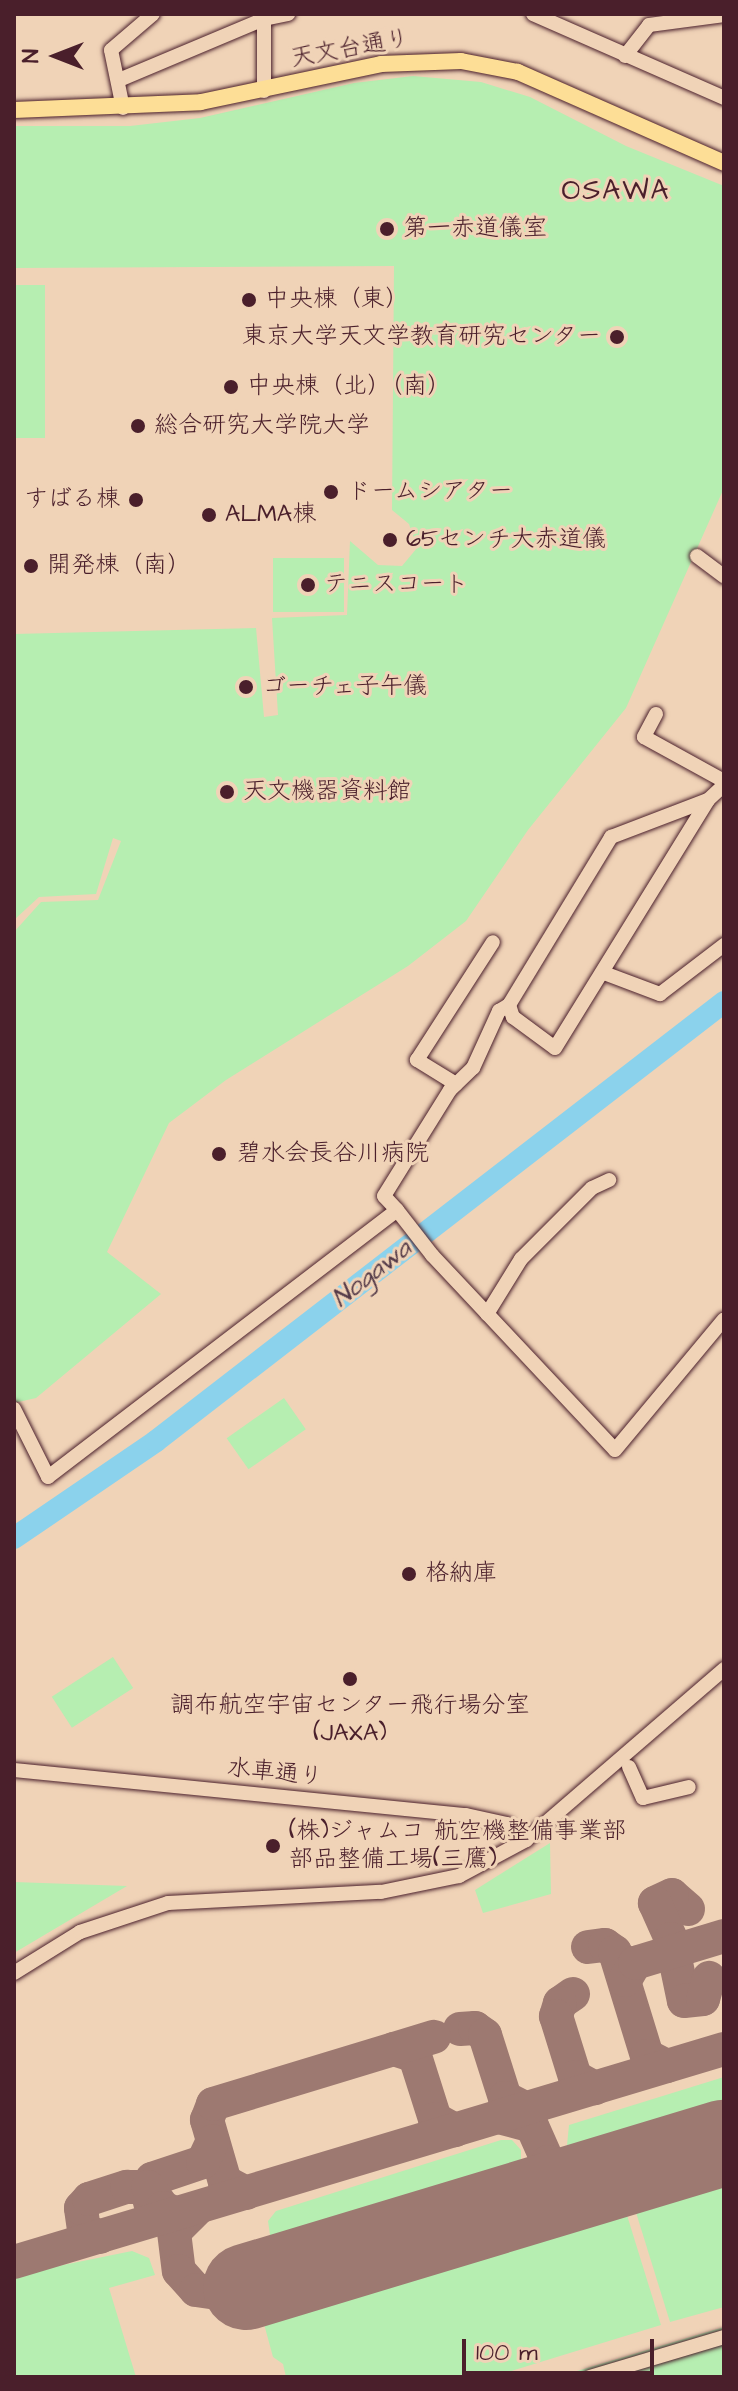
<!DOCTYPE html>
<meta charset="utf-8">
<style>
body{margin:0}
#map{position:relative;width:738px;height:2391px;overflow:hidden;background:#f0d3b7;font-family:"Architects Daughter","Klee One",sans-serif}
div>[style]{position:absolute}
.green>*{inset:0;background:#b6eeb1;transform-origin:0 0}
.river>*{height:22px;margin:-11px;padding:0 11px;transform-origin:11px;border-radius:11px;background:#8bd2ec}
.taxiway>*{height:34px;margin:-17px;padding:0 17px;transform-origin:17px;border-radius:17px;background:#9d7971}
.runway>*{height:86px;margin:-43px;padding:0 43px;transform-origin:43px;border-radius:43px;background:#9d7971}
.roads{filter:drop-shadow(0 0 2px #4a1f2b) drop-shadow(0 0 2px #4a1f2b)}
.minor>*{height:14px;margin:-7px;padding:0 7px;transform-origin:7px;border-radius:7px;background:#f0d3b7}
.major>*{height:16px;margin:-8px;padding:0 8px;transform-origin:8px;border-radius:8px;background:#fdde96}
.dots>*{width:22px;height:22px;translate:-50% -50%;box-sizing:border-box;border:4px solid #f0d3b7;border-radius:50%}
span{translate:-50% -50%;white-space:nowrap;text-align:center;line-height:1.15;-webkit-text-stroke:6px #f0d3b7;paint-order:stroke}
.street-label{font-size:24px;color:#4a1f2b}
.poi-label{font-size:24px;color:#4a1f2b}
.left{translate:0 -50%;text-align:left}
.right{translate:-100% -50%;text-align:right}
.water-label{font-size:26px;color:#543a48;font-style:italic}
.quarter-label{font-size:28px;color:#4a1f2b;letter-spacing:2px}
.frame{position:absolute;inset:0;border:16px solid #4a1f2b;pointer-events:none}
.north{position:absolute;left:16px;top:16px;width:80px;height:80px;-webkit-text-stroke:6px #f0d3b7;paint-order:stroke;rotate:270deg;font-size:22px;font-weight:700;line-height:32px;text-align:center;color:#4a1f2b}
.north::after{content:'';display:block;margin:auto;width:28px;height:36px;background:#4a1f2b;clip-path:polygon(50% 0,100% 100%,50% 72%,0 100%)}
.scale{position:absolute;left:462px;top:2339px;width:192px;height:36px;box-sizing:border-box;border:4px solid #4a1f2b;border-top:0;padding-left:10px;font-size:24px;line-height:28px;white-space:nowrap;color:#4a1f2b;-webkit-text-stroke:6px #f0d3b7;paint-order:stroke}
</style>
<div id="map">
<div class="green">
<div style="clip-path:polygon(413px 76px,481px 82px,530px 97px,626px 146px,724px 186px,724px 488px,626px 708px,528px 830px,466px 921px,408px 966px,226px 1080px,169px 1123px,107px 1252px,161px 1294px,36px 1398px,14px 1403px,14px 932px,41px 902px,98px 900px,121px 841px,113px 838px,96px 894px,39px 897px,14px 920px,14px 634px,256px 628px,264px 717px,278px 715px,272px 618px,347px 615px,350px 541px,378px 565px,402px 566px,417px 548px,409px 524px,392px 510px,394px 266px,14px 268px,14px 126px,130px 126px,200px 118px,354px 83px)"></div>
<div style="left:14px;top:285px;width:31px;height:153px"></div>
<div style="left:273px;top:558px;width:71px;height:54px"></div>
<div style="left:284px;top:1398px;width:38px;height:70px;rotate:55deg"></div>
<div style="left:113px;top:1657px;width:37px;height:73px;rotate:57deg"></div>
<div style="clip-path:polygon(550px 1843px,551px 1894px,483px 1913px,475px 1890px)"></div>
<div style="clip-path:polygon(14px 1882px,127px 1886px,14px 1953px)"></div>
<div style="clip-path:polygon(724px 2077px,724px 2106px,580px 2150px,567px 2145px,569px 2125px)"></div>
<div style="clip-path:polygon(501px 2140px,512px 2140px,521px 2150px,521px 2164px,512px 2170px,280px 2240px,270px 2235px,268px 2221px,276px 2211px)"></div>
<div style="clip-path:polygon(724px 2181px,724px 2307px,670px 2322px,634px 2206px)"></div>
<div style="clip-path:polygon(626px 2212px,661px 2325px,492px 2377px,286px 2377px,283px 2364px,273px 2357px,264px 2324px)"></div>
<div style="clip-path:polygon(132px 2251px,149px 2258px,155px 2275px,109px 2288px,136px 2377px,14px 2377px,14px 2275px)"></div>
<div style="clip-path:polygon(724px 2327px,724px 2377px,557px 2377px)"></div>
</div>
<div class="river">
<div style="left:14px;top:1538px;width:172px;rotate:-34.3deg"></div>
<div style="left:156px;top:1441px;width:718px;rotate:-37.7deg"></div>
</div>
<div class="taxiway">
<div style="left:688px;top:1909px;width:21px;rotate:-139deg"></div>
<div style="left:672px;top:1895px;width:19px;rotate:155deg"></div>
<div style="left:655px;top:1903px;width:39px;rotate:66deg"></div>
<div style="left:671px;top:1939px;width:63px;rotate:78.2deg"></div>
<div style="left:684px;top:2001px;width:19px;rotate:-6deg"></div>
<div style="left:703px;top:1999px;width:22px;rotate:-74deg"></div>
<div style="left:588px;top:1947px;width:17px;rotate:-7deg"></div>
<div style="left:605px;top:1945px;width:12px;rotate:35deg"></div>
<div style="left:615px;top:1952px;width:109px;rotate:72.9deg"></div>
<div style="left:647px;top:2056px;width:22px;rotate:27deg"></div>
<div style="left:625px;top:1980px;width:20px;rotate:-60deg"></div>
<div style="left:635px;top:1963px;width:93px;rotate:-16.9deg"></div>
<div style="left:573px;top:1994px;width:16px;rotate:145deg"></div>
<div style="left:560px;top:2003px;width:14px;rotate:107deg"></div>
<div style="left:556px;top:2016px;width:64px;rotate:72.7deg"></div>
<div style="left:575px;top:2077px;width:23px;rotate:29deg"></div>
<div style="left:460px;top:2029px;width:15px;rotate:-4deg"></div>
<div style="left:475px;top:2028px;width:12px;rotate:35deg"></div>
<div style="left:485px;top:2035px;width:66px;rotate:72.4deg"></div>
<div style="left:505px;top:2098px;width:22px;rotate:27deg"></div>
<div style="left:394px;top:2049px;width:22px;rotate:18deg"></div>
<div style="left:415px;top:2056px;width:66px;rotate:72.4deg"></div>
<div style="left:435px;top:2119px;width:23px;rotate:29deg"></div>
<div style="left:499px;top:2117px;width:34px;rotate:15deg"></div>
<div style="left:532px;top:2126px;width:39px;rotate:66deg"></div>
<div style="left:548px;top:2162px;width:22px;rotate:43deg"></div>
<div style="left:564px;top:2177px;width:17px;rotate:17deg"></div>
<div style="left:580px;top:2182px;width:25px;rotate:-7deg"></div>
<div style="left:246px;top:2193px;width:24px;rotate:-152deg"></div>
<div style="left:225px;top:2182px;width:65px;rotate:-106.2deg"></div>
<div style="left:207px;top:2120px;width:17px;rotate:-69deg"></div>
<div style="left:213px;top:2104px;width:231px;rotate:-16.9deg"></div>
<div style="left:517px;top:2205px;width:29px;rotate:-35deg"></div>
<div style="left:541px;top:2188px;width:27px;rotate:-75deg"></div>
<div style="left:151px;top:2206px;width:16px;rotate:-104deg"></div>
<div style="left:147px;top:2190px;width:12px;rotate:-66deg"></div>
<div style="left:152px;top:2179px;width:54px;rotate:-18.4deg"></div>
<div style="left:203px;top:2162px;width:23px;rotate:-65deg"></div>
<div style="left:198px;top:2208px;width:34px;rotate:135deg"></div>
<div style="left:174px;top:2232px;width:39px;rotate:83deg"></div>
<div style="left:179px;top:2271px;width:25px;rotate:48deg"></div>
<div style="left:196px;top:2290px;width:28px;rotate:8deg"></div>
<div style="left:100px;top:2237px;width:17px;rotate:-156deg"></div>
<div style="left:84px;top:2230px;width:22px;rotate:-98deg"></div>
<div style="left:81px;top:2208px;width:12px;rotate:-48deg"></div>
<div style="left:89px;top:2199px;width:40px;rotate:-18deg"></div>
<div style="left:127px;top:2187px;width:21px"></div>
<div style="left:148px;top:2187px;width:26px;rotate:54deg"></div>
<div style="left:163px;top:2208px;width:15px;rotate:23deg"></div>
<div style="left:14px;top:2262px;width:741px;rotate:-16.7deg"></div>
</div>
<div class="runway">
<div style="left:246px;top:2287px;width:499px;rotate:-16.8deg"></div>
</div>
<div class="roads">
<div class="minor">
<div style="left:533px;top:14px;width:209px;rotate:23.7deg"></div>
<div style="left:625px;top:56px;width:39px;rotate:-52deg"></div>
<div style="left:649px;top:25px;width:76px;rotate:-7.6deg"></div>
<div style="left:119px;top:80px;width:157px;rotate:-22.8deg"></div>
<div style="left:264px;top:19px;width:25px;rotate:-12deg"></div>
<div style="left:264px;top:91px;width:77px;rotate:-90deg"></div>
<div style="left:123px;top:108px;width:59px;rotate:-101.7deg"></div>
<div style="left:111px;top:50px;width:55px;rotate:-40.6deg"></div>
<div style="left:697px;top:556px;width:34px;rotate:37deg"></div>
<div style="left:656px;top:714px;width:26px;rotate:118deg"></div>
<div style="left:644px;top:737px;width:91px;rotate:28.8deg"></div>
<div style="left:604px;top:973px;width:60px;rotate:20.6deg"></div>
<div style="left:660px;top:994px;width:81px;rotate:-37.4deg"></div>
<div style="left:509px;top:1005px;width:13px;rotate:72deg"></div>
<div style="left:513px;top:1017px;width:52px;rotate:36.4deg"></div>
<div style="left:555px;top:1048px;width:291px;rotate:-58.3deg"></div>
<div style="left:456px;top:1084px;width:46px;rotate:-148.4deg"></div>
<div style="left:417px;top:1060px;width:140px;rotate:-57.2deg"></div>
<div style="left:397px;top:1210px;width:57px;rotate:52.1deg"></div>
<div style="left:432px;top:1255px;width:267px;rotate:46.8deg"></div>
<div style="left:615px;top:1450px;width:170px;rotate:-50.2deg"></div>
<div style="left:487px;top:1314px;width:65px;rotate:-58.3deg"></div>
<div style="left:521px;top:1259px;width:100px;rotate:-45deg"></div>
<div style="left:592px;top:1188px;width:19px;rotate:-25deg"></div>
<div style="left:14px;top:1409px;width:76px;rotate:63.4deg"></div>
<div style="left:48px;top:1477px;width:439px;rotate:-37.4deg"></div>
<div style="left:397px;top:1210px;width:19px;rotate:-133deg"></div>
<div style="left:384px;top:1196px;width:125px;rotate:-58.1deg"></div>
<div style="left:450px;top:1090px;width:32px;rotate:-44deg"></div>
<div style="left:473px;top:1068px;width:63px;rotate:-65.5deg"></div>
<div style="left:499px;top:1011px;width:12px;rotate:-31deg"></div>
<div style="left:509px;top:1005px;width:197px;rotate:-58.7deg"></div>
<div style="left:611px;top:837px;width:104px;rotate:-20.9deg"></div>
<div style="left:708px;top:800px;width:22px;rotate:-43deg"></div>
<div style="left:629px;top:1767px;width:34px;rotate:66deg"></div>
<div style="left:643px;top:1798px;width:47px;rotate:-13.4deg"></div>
<div style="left:14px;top:1770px;width:454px;rotate:5.7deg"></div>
<div style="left:466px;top:1815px;width:42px;rotate:12.4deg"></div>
<div style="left:507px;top:1824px;width:25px;rotate:40deg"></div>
<div style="left:14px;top:1973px;width:78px;rotate:-31.8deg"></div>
<div style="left:80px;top:1932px;width:93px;rotate:-18.2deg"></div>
<div style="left:168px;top:1903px;width:213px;rotate:-3deg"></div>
<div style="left:381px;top:1892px;width:80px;rotate:-11.6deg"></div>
<div style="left:459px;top:1876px;width:76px;rotate:-28.2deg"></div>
<div style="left:526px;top:1840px;width:262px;rotate:-40.8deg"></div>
<div style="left:590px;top:2377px;width:140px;rotate:-16.6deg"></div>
</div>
<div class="major">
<div style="left:14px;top:110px;width:187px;rotate:-2.4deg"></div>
<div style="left:201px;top:102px;width:184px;rotate:-11.9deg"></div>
<div style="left:381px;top:64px;width:80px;rotate:-2.1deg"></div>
<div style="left:461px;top:61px;width:58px;rotate:10.9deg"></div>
<div style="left:518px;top:72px;width:225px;rotate:23.8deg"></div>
</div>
</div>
<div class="dots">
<div style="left:387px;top:229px;background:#4a1f2b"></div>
<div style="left:249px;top:300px;background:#4a1f2b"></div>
<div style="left:617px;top:337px;background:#4a1f2b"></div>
<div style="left:231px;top:387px;background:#4a1f2b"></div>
<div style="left:138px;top:426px;background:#4a1f2b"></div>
<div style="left:331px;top:492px;background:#4a1f2b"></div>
<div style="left:136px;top:500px;background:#4a1f2b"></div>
<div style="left:209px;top:515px;background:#4a1f2b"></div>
<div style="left:390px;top:540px;background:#4a1f2b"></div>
<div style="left:31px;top:566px;background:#4a1f2b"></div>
<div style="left:308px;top:585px;background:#4a1f2b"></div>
<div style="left:246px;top:687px;background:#4a1f2b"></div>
<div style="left:227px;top:792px;background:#4a1f2b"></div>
<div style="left:219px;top:1154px;background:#4a1f2b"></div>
<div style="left:409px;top:1574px;background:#4a1f2b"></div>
<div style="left:350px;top:1679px;background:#4a1f2b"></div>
<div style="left:273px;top:1846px;background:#4a1f2b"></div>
</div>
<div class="street-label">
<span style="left:350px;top:49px;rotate:-10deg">天文台通り</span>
<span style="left:275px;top:1773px;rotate:6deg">水車通り</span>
</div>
<div class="poi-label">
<span class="left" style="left:403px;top:229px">第一赤道儀室</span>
<span class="left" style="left:265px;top:300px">中央棟（東）</span>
<span class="right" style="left:601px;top:337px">東京大学天文学教育研究センター</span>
<span class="left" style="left:247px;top:387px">中央棟（北）（南）</span>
<span class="left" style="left:154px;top:426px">総合研究大学院大学</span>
<span class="left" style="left:347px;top:492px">ドームシアター</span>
<span class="right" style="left:120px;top:500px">すばる棟</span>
<span class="left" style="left:225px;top:515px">ALMA棟</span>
<span class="left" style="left:406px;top:540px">65センチ大赤道儀</span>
<span class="left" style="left:47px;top:566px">開発棟（南）</span>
<span class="left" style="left:324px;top:585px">テニスコート</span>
<span class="left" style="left:262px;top:687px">ゴーチェ子午儀</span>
<span class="left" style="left:243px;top:792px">天文機器資料館</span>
<span class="left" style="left:237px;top:1154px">碧水会長谷川病院</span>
<span class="left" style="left:425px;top:1574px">格納庫</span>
<span style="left:350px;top:1720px">調布航空宇宙センター飛行場分室<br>(JAXA)</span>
<span class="left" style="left:289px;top:1846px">(株)ジャムコ 航空機整備事業部<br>部品整備工場(三鷹)</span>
</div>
<div class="water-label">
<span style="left:372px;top:1274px;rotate:-38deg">Nogawa</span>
</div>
<div class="quarter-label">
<span style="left:616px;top:191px">OSAWA</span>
</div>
<div class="frame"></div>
<div class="north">N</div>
<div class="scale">100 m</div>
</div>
